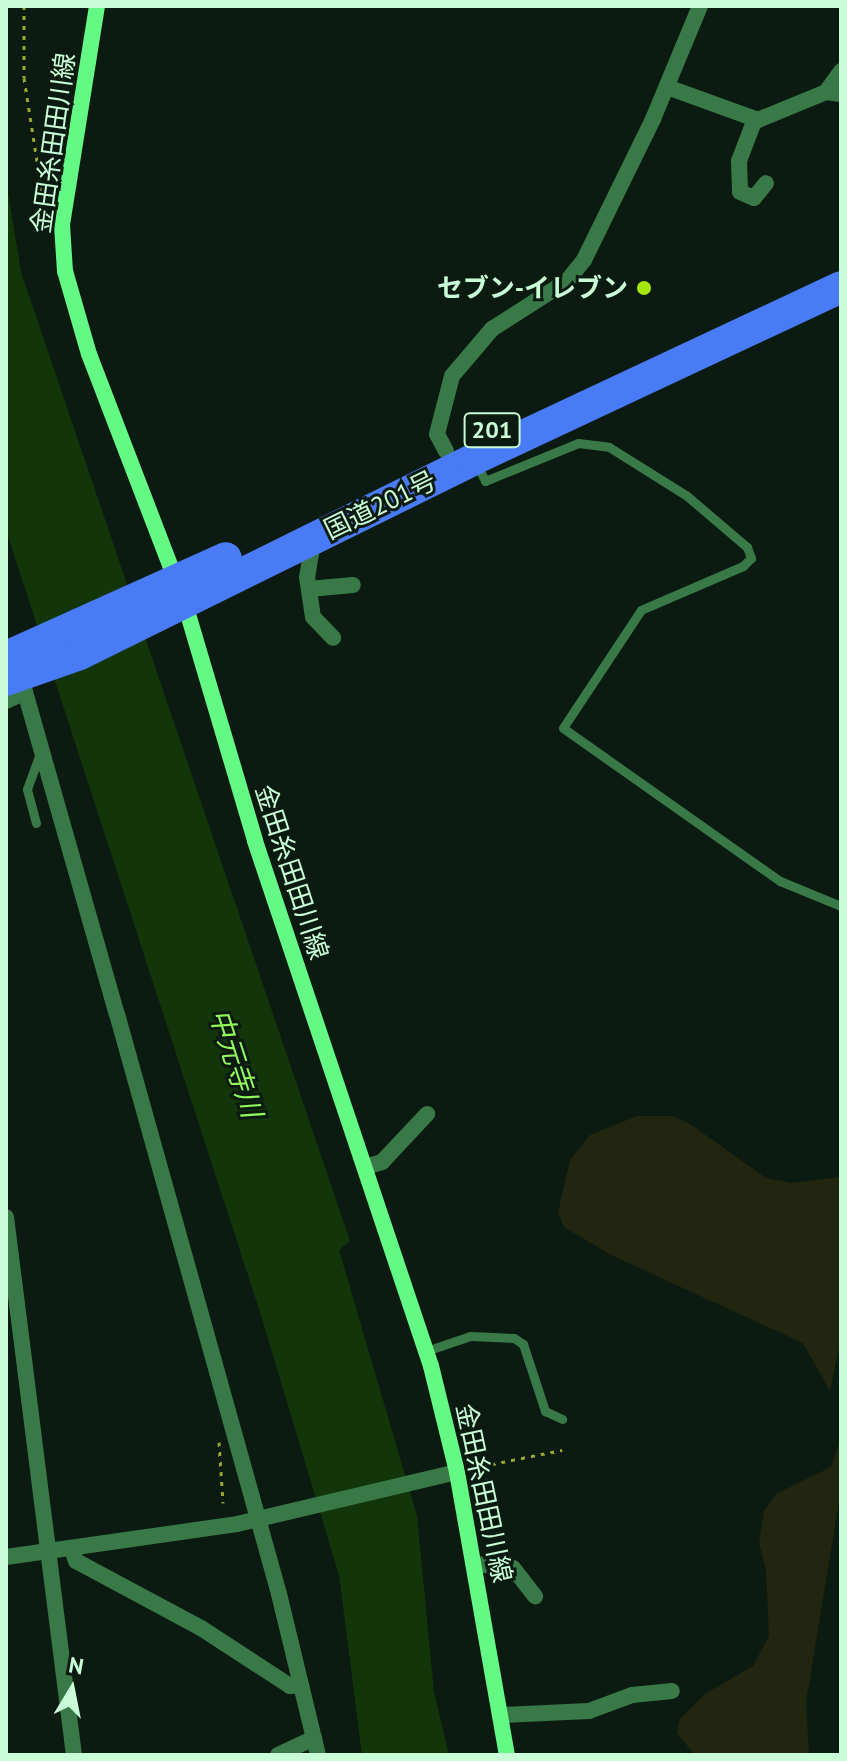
<!DOCTYPE html>
<meta charset="utf-8">
<style>
body{margin:0}
#map{position:relative;width:847px;height:1761px;overflow:hidden;background:#0c1b11;font-family:"PT Sans","Noto Sans JP",sans-serif}
div>[style]{position:absolute}
.green>*{inset:0;background:#22250f}
.water>*{inset:0;background:#12360a}
.path>*{height:3px;margin-top:-1.5px;transform-origin:0;background:repeating-linear-gradient(90deg,#98a831 0 4px,transparent 0 10px)}
.lane>*{height:9px;margin:-4.5px;padding:0 4.5px;transform-origin:4.5px;border-radius:4.5px;background:#397947}
.street>*{height:16px;margin:-8px;padding:0 8px;transform-origin:8px;border-radius:8px;background:#397947}
.secondary>*{height:16px;margin:-8px;padding:0 8px;transform-origin:8px;border-radius:8px;background:#64f984}
.highway>*{height:32px;margin:-16px;padding:0 16px;transform-origin:16px;border-radius:16px;background:#497bf7}
.dots>*{width:22px;height:22px;translate:-50% -50%;box-sizing:border-box;border:4px solid #0c1b11;border-radius:50%}
span{translate:-50% -50%;white-space:nowrap;text-align:center;line-height:1.15;-webkit-text-stroke:6px #0c1b11;paint-order:stroke}
.shield-label span{padding:2px 6px;background:#0c1b11;border:2px solid;border-radius:6px;-webkit-text-stroke-width:0}
.shield-label{font-size:24px;color:#c8fdd8;font-weight:700}
.street-label{font-size:26px;color:#c8fdd8}
.poi-label{font-size:26px;color:#c8fdd8;font-weight:700}
.right{translate:-100% -50%;text-align:right}
.water-label{font-size:28px;color:#91f85b;font-style:italic}
.frame{position:absolute;inset:0;border:8px solid #c8fdd8;pointer-events:none}
.north{position:absolute;left:32px;top:1649px;width:80px;height:80px;-webkit-text-stroke:6px #0c1b11;paint-order:stroke;rotate:10deg;font-size:22px;font-weight:700;line-height:32px;text-align:center;color:#c8fdd8}
.north::after{content:'';display:block;margin:auto;width:28px;height:36px;background:#c8fdd8;clip-path:polygon(50% 0,100% 100%,50% 72%,0 100%)}
</style>
<div id="map">
<div class="green">
<div style="clip-path:polygon(637px 1116px,672px 1116px,690px 1124px,766px 1178px,791px 1183px,841px 1177px,841px 1338px,830px 1391px,803px 1343px,611px 1255px,564px 1227px,558px 1212px,570px 1160px,590px 1135px)"></div>
<div style="clip-path:polygon(841px 1438px,841px 1490px,806px 1702px,809px 1755px,694px 1754px,677px 1733px,680px 1719px,705px 1694px,753px 1666px,769px 1636px,766px 1571px,759px 1543px,764px 1511px,776px 1494px,831px 1467px)"></div>
</div>
<div class="water">
<div style="clip-path:polygon(6px 180px,21px 272px,350px 1241px,339px 1250px,417px 1516px,434px 1692px,449px 1755px,362px 1755px,339px 1575px,259px 1309px,6px 530px)"></div>
</div>
<div class="path">
<div style="left:24px;top:6px;width:72px;rotate:90deg"></div>
<div style="left:24px;top:78px;width:143px;rotate:81.1deg"></div>
<div style="left:219px;top:1442px;width:61px;rotate:86.2deg"></div>
<div style="left:472px;top:1468px;width:92px;rotate:-11.3deg"></div>
</div>
<div class="lane">
<div style="left:477px;top:465px;width:18px;rotate:63deg"></div>
<div style="left:485px;top:481px;width:100px;rotate:-22.2deg"></div>
<div style="left:578px;top:443px;width:31px;rotate:7deg"></div>
<div style="left:609px;top:447px;width:92px;rotate:32.1deg"></div>
<div style="left:687px;top:496px;width:79px;rotate:40.4deg"></div>
<div style="left:747px;top:547px;width:12px;rotate:70deg"></div>
<div style="left:751px;top:558px;width:11px;rotate:135deg"></div>
<div style="left:743px;top:566px;width:111px;rotate:156.7deg"></div>
<div style="left:641px;top:610px;width:141px;rotate:123.5deg"></div>
<div style="left:563px;top:728px;width:266px;rotate:35.2deg"></div>
<div style="left:780px;top:881px;width:66px;rotate:22.3deg"></div>
<div style="left:36px;top:823px;width:35px;rotate:-105deg"></div>
<div style="left:27px;top:789px;width:38px;rotate:-70deg"></div>
<div style="left:426px;top:1351px;width:46px;rotate:-18.8deg"></div>
<div style="left:470px;top:1336px;width:44px;rotate:2.6deg"></div>
<div style="left:514px;top:1338px;width:11px;rotate:34deg"></div>
<div style="left:523px;top:1344px;width:71px;rotate:71.8deg"></div>
<div style="left:545px;top:1411px;width:19px;rotate:25deg"></div>
</div>
<div class="street">
<div style="left:667px;top:87px;width:97px;rotate:19.9deg"></div>
<div style="left:758px;top:120px;width:74px;rotate:-22.4deg"></div>
<div style="left:826px;top:92px;width:15px;rotate:8deg"></div>
<div style="left:826px;top:92px;width:26px;rotate:-54deg"></div>
<div style="left:755px;top:119px;width:45px;rotate:110.9deg"></div>
<div style="left:739px;top:161px;width:31px;rotate:88deg"></div>
<div style="left:740px;top:192px;width:15px;rotate:23deg"></div>
<div style="left:754px;top:198px;width:19px;rotate:-51deg"></div>
<div style="left:446px;top:451px;width:19px;rotate:-118deg"></div>
<div style="left:437px;top:434px;width:60px;rotate:-75.5deg"></div>
<div style="left:452px;top:376px;width:62px;rotate:-49.6deg"></div>
<div style="left:492px;top:329px;width:89px;rotate:-32.6deg"></div>
<div style="left:567px;top:281px;width:27px;rotate:-51deg"></div>
<div style="left:584px;top:260px;width:157px;rotate:-63.9deg"></div>
<div style="left:653px;top:119px;width:122px;rotate:-67.4deg"></div>
<div style="left:305px;top:542px;width:13px;rotate:61deg"></div>
<div style="left:311px;top:553px;width:24px;rotate:99deg"></div>
<div style="left:307px;top:577px;width:40px;rotate:81.5deg"></div>
<div style="left:313px;top:617px;width:29px;rotate:46deg"></div>
<div style="left:309px;top:589px;width:44px;rotate:-5.2deg"></div>
<div style="left:11px;top:673px;width:24px;rotate:54deg"></div>
<div style="left:25px;top:692px;width:335px;rotate:74.1deg"></div>
<div style="left:117px;top:1014px;width:602px;rotate:74.39deg"></div>
<div style="left:279px;top:1594px;width:166px;rotate:76.4deg"></div>
<div style="left:6px;top:701px;width:21px;rotate:-25deg"></div>
<div style="left:365px;top:1167px;width:18px;rotate:-16deg"></div>
<div style="left:382px;top:1162px;width:66px;rotate:-46.8deg"></div>
<div style="left:6px;top:1217px;width:542px;rotate:82.8deg"></div>
<div style="left:72px;top:1550px;width:12px;rotate:70deg"></div>
<div style="left:76px;top:1561px;width:142px;rotate:28.2deg"></div>
<div style="left:201px;top:1628px;width:106px;rotate:33.1deg"></div>
<div style="left:290px;top:1686px;width:11px;rotate:-5deg"></div>
<div style="left:6px;top:1557px;width:233px;rotate:-8.1deg"></div>
<div style="left:237px;top:1524px;width:226px;rotate:-13.3deg"></div>
<div style="left:475px;top:1564px;width:38px;rotate:6deg"></div>
<div style="left:513px;top:1568px;width:36px;rotate:52deg"></div>
<div style="left:501px;top:1715px;width:88px;rotate:-2.6deg"></div>
<div style="left:589px;top:1711px;width:46px;rotate:-20.4deg"></div>
<div style="left:632px;top:1695px;width:40px;rotate:-5.7deg"></div>
<div style="left:278px;top:1755px;width:40px;rotate:-25deg"></div>
</div>
<div class="secondary">
<div style="left:97px;top:6px;width:222px;rotate:99.1deg"></div>
<div style="left:62px;top:225px;width:46px;rotate:86.3deg"></div>
<div style="left:65px;top:271px;width:86px;rotate:73.9deg"></div>
<div style="left:89px;top:354px;width:268px;rotate:69deg"></div>
<div style="left:185px;top:604px;width:247px;rotate:73.5deg"></div>
<div style="left:255px;top:841px;width:554px;rotate:71.47deg"></div>
<div style="left:431px;top:1366px;width:109px;rotate:76.2deg"></div>
<div style="left:457px;top:1472px;width:287px;rotate:80deg"></div>
</div>
<div class="highway">
<div style="left:6px;top:657px;width:241px;rotate:-24.2deg"></div>
<div style="left:6px;top:680px;width:78px;rotate:-19.4deg"></div>
<div style="left:80px;top:654px;width:440px;rotate:-26.3deg"></div>
<div style="left:474px;top:459px;width:405px;rotate:-25.1deg"></div>
</div>
<div class="dots">
<div style="left:644px;top:288px;background:#a7e80a"></div>
</div>
<div class="shield-label">
<span style="left:492px;top:430px">201</span>
</div>
<div class="street-label">
<span style="left:53px;top:143px;rotate:-82deg">金田糸田田川線</span>
<span style="left:380px;top:505px;rotate:-26deg">国道201号</span>
<span style="left:292px;top:872px;rotate:72deg">金田糸田田川線</span>
<span style="left:484px;top:1493px;rotate:78deg">金田糸田田川線</span>
</div>
<div class="poi-label">
<span class="right" style="left:628px;top:288px">セブン-イレブン</span>
</div>
<div class="water-label">
<span style="left:236px;top:1063px;rotate:72deg">中元寺川</span>
</div>
<div class="frame"></div>
<div class="north">N</div>
</div>
